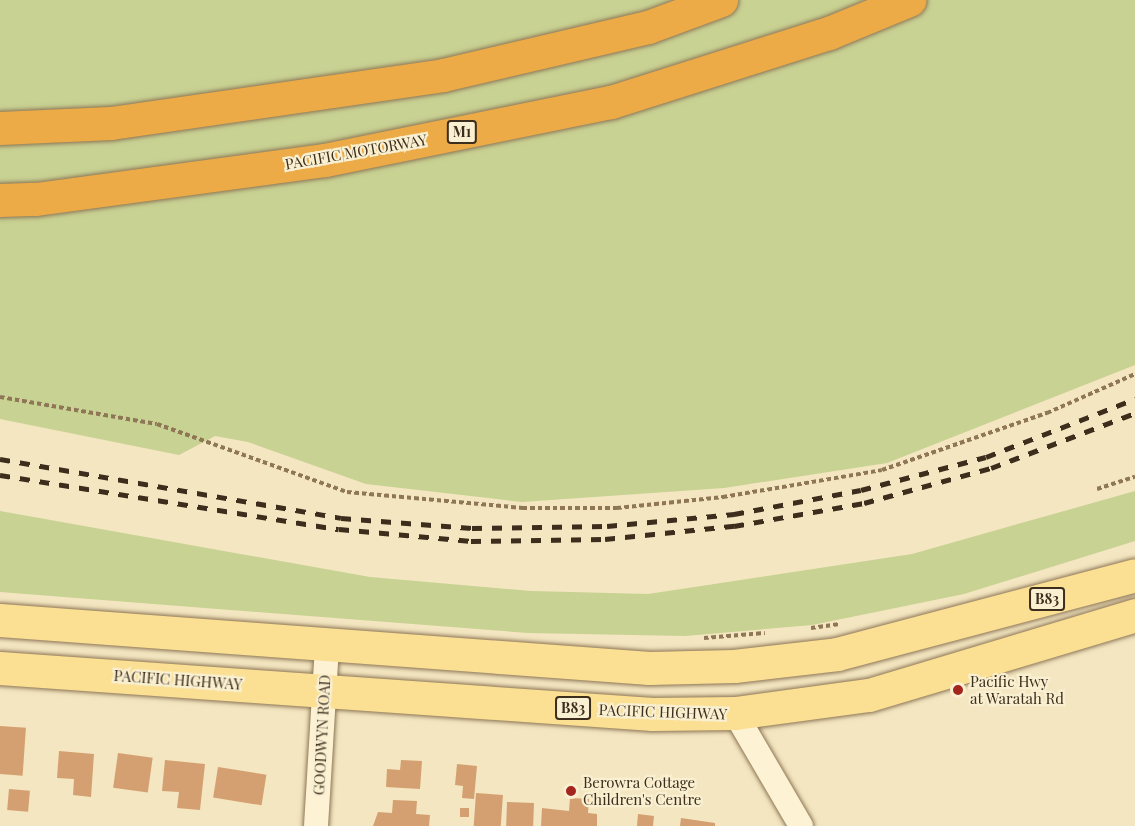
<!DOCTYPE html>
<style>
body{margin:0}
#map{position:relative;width:1135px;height:826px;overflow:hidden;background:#f3e6c0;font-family:"Playfair Display",serif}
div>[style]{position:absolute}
.green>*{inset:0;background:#c8d293}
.building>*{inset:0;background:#d5a071;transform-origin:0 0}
.path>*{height:4px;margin-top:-2px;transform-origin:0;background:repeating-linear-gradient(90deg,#8e7656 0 4.5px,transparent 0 7.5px)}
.roads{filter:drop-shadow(0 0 2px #8e7656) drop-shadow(0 0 2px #8e7656)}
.street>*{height:24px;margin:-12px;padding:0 12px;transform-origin:12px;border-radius:12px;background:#fdf2d4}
.primary>*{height:33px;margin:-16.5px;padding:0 16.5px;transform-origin:16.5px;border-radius:16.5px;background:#fbdf93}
.highway>*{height:33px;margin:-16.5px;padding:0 16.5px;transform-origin:16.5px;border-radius:16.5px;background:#ecab47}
.rail>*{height:4.5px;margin-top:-2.25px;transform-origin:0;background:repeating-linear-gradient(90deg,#3c2d1c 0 10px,transparent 0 20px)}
.dots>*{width:16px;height:16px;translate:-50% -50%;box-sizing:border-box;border:3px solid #f9efd1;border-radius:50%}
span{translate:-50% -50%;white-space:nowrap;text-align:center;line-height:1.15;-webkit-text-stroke:4.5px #f9efd1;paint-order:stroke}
.shield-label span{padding:2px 4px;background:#f9efd1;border:2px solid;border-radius:4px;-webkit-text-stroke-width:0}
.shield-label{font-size:14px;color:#3c2d1c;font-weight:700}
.street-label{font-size:15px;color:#3c2d1c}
.poi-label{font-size:15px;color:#3c2d1c}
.left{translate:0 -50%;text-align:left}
</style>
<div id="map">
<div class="green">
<div style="clip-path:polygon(0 0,1135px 0,1135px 365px,887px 463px,724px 488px,522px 502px,366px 484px,248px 442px,215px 436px,179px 455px,0 419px)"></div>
<div style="clip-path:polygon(1135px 491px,1135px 541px,964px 594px,812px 625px,685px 636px,528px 633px,0 592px,0 511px,370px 577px,531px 591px,648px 594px,912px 554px)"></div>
</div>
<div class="building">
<div style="left:0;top:726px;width:26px;height:48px;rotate:4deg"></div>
<div style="clip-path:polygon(59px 751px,94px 754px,91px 797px,73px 795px,74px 779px,57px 778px)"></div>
<div style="left:118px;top:753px;width:35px;height:35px;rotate:8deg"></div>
<div style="clip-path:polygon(165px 760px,205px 764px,200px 810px,177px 808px,179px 792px,162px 791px)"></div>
<div style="clip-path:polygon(401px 760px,422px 761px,420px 789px,386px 787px,387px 769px,400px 770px)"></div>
<div style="clip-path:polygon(457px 764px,477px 766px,474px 799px,462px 798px,463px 786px,455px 785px)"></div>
<div style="left:218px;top:767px;width:49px;height:31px;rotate:9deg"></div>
<div style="left:9px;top:789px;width:21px;height:21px;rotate:5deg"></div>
<div style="left:476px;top:793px;width:27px;height:33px;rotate:4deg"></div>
<div style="clip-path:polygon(570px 798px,589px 799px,588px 813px,597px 814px,597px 826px,541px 826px,542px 808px,569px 811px)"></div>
<div style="clip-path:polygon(393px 800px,417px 801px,416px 814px,430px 815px,429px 826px,373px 826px,378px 812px,392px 813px)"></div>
<div style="left:507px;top:802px;width:27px;height:24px;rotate:2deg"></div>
<div style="left:460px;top:808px;width:9px;height:9px"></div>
<div style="clip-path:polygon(638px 814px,654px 816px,653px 826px,637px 826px)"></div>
<div style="clip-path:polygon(681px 818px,715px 823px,715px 826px,680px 826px)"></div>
</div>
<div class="path">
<div style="left:0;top:397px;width:159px;rotate:9.8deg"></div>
<div style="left:157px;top:424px;width:202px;rotate:19.7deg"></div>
<div style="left:347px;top:492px;width:177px;rotate:5.2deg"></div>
<div style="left:523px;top:508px;width:94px"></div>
<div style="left:617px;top:508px;width:107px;rotate:-5.9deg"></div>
<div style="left:723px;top:497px;width:161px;rotate:-9.6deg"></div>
<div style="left:882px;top:470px;width:175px;rotate:-19.1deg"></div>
<div style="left:1047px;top:413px;width:96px;rotate:-23.9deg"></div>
<div style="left:1097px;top:489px;width:40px;rotate:-18deg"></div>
<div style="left:811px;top:628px;width:29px;rotate:-8deg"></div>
<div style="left:704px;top:638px;width:61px;rotate:-4.7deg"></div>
</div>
<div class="roads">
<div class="street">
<div style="left:735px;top:713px;width:131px;rotate:59.7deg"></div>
<div style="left:316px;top:826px;width:182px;rotate:-86.5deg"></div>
</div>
<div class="primary">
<div style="left:0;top:620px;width:651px;rotate:4.23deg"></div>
<div style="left:649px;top:668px;width:85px;rotate:-1.3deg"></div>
<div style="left:734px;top:666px;width:104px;rotate:-6.6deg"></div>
<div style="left:837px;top:654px;width:308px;rotate:-14.8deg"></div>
<div style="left:0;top:668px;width:654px;rotate:4.04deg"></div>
<div style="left:652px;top:714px;width:83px;rotate:-0.7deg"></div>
<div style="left:735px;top:713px;width:135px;rotate:-7.7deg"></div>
<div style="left:869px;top:695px;width:278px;rotate:-16.7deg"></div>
</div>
<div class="highway">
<div style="left:0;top:128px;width:111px;rotate:-2.6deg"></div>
<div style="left:111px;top:123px;width:335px;rotate:-8.2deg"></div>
<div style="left:443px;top:75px;width:211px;rotate:-13.2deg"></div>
<div style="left:648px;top:27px;width:78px;rotate:-20.3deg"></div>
<div style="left:0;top:200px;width:36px;rotate:-2deg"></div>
<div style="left:36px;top:199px;width:292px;rotate:-7.7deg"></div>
<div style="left:325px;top:160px;width:292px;rotate:-11.5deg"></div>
<div style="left:611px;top:102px;width:229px;rotate:-17.6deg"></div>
<div style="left:829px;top:33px;width:87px;rotate:-22.4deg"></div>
</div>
</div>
<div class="rail">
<div style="left:0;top:459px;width:346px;rotate:9.8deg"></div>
<div style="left:341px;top:518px;width:131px;rotate:4.4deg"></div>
<div style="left:472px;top:528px;width:135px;rotate:-0.8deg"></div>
<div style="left:607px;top:526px;width:128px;rotate:-5.4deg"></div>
<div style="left:734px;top:514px;width:129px;rotate:-10.7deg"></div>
<div style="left:861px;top:490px;width:129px;rotate:-14.8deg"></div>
<div style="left:986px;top:457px;width:160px;rotate:-21.3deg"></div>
<div style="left:0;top:475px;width:343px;rotate:9.1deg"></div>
<div style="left:339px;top:529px;width:133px;rotate:5.2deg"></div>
<div style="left:471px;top:541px;width:134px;rotate:-0.9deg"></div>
<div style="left:605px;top:539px;width:130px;rotate:-5.8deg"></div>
<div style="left:734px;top:526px;width:132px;rotate:-10deg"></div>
<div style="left:864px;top:503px;width:132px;rotate:-15.4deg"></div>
<div style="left:991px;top:468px;width:154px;rotate:-20.9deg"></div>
</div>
<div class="dots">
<div style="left:958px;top:690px;background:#a4241e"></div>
<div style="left:571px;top:791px;background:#a4241e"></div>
</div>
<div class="shield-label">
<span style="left:462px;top:132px">M1</span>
<span style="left:1047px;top:599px">B83</span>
<span style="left:573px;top:708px">B83</span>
</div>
<div class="street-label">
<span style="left:356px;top:152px;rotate:-10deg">PACIFIC MOTORWAY</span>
<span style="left:178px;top:680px;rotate:4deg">PACIFIC HIGHWAY</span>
<span style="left:663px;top:712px;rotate:2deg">PACIFIC HIGHWAY</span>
<span style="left:322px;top:735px;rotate:-87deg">GOODWYN ROAD</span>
</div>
<div class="poi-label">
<span class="left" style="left:970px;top:690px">Pacific Hwy<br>at Waratah Rd</span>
<span class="left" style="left:583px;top:791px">Berowra Cottage<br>Children's Centre</span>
</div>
</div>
